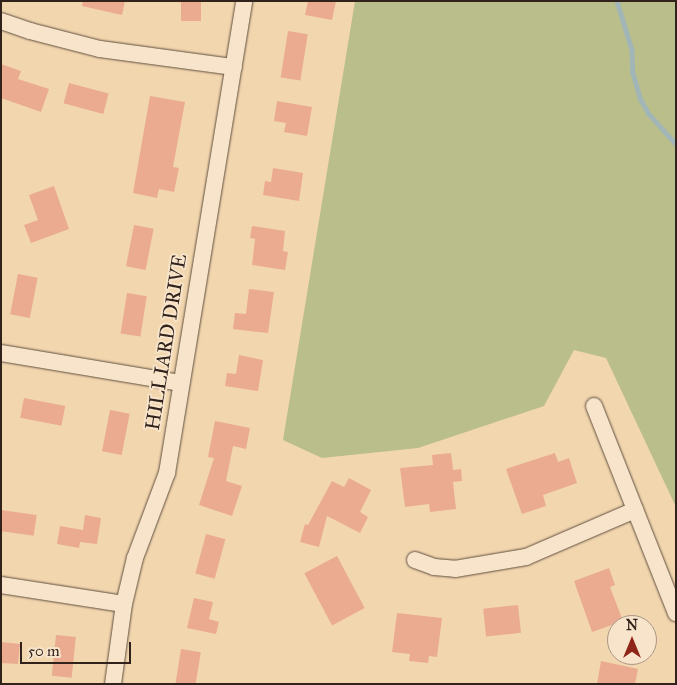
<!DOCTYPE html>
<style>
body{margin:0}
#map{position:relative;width:677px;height:685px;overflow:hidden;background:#f2d6ae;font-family:"IM FELL Great Primer",serif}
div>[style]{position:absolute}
.green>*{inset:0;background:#babe8a}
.stream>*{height:4.5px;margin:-2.25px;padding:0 2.25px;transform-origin:2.25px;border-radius:2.25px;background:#a2b6b7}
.building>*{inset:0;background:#ebab91;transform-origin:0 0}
.roads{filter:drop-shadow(0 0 1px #614f40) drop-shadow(0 0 1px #614f40)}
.minor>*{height:16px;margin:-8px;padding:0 8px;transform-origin:8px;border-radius:8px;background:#f7e4ca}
span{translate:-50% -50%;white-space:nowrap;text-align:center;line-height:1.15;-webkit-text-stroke:4px #f7e4ca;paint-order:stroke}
.street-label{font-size:20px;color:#31221c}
.frame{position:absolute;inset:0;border:2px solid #31221c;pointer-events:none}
.north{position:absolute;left:607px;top:615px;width:50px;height:50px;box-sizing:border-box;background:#f7e4ca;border:1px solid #a89684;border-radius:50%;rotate:0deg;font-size:14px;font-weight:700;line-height:20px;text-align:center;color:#31221c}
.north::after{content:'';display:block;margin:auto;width:18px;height:22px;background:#8f2418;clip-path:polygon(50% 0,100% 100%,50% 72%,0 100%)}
.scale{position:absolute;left:20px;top:642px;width:111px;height:22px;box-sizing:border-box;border:2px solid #31221c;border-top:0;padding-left:6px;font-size:15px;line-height:18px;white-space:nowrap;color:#31221c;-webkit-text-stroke:4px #f7e4ca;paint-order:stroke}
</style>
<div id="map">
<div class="green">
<div style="clip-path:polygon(355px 1px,676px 1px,676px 507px,606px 358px,574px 350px,544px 406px,418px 448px,322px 458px,283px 440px)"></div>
</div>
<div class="stream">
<div style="left:617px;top:1px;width:51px;rotate:73deg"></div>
<div style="left:632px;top:50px;width:23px;rotate:88deg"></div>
<div style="left:633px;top:73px;width:26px;rotate:74deg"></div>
<div style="left:640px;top:98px;width:18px;rotate:61deg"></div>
<div style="left:649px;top:114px;width:40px;rotate:48deg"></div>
</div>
<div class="building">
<div style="clip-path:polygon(83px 1px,125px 1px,122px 15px,82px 6px)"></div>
<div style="left:181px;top:1px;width:20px;height:20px"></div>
<div style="clip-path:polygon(308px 1px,336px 1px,332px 20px,305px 15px)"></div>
<div style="left:288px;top:31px;width:20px;height:47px;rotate:9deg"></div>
<div style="clip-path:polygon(1px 64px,21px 71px,18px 79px,49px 89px,41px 112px,1px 98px)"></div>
<div style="left:69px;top:83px;width:41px;height:21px;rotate:15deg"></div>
<div style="clip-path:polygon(150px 96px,185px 102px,173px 167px,179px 168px,174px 192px,159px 189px,157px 198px,133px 193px)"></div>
<div style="clip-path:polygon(277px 101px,312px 107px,307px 136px,284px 132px,286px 123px,274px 121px)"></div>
<div style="clip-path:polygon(273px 168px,303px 173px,299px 201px,263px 195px,265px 181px,271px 182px)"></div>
<div style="clip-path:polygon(54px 186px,69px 229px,31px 243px,24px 225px,38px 220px,29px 195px)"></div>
<div style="left:134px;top:225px;width:20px;height:42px;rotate:11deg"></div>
<div style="clip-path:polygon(252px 226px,285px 231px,283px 251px,288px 252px,285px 270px,252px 265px,255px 239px,250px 238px)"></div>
<div style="left:18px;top:274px;width:20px;height:41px;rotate:11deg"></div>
<div style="clip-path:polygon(249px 289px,274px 292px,268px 333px,233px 329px,235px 313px,246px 314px)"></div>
<div style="left:127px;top:293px;width:20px;height:41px;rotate:9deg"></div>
<div style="clip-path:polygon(239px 355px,263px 360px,258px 391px,225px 386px,227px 373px,236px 374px)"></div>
<div style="left:24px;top:398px;width:42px;height:20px;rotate:11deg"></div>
<div style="left:110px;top:410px;width:20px;height:42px;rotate:11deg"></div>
<div style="clip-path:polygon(215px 421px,250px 428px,246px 449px,233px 446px,226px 481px,242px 486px,232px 516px,199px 505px,214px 458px,208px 457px)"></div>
<div style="clip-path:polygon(451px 453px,453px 470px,461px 469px,462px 481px,453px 482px,456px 509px,430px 512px,429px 504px,405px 507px,400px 468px,433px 465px,432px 455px)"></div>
<div style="clip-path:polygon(555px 453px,558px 462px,569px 458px,577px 483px,543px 495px,546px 506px,522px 514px,506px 469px)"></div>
<div style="clip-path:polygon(349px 478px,371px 490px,360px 512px,368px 517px,360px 533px,327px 516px,319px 547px,300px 542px,305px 524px,308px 525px,332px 481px,344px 487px)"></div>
<div style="left:1px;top:510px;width:36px;height:21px;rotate:8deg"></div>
<div style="clip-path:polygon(85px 515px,101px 518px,97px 544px,80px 542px,79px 548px,57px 544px,60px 526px,83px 530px)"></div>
<div style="left:206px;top:534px;width:20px;height:41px;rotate:15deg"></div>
<div style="left:337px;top:556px;width:59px;height:37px;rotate:62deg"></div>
<div style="clip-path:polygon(609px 568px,615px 585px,610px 587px,623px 621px,592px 632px,574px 581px)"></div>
<div style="clip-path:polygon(194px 598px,213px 602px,209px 619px,219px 622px,216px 634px,187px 628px)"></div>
<div style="left:518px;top:605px;width:28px;height:35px;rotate:84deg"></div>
<div style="clip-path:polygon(397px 613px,442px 618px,437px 657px,429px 656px,428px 663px,409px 661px,410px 654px,392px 652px)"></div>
<div style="left:56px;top:635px;width:20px;height:41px;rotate:6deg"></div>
<div style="clip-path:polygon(1px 642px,20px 644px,18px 664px,1px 663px)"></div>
<div style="left:181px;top:649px;width:20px;height:35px;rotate:9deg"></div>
<div style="clip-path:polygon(601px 661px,638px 669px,635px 684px,597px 684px)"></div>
</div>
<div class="roads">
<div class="minor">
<div style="left:1px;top:21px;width:31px;rotate:19deg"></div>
<div style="left:30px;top:31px;width:72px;rotate:14.4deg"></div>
<div style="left:100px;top:49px;width:135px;rotate:7.7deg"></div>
<div style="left:1px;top:353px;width:181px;rotate:9.5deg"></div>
<div style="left:594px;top:406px;width:223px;rotate:68.4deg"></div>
<div style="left:415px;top:560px;width:20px;rotate:20deg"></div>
<div style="left:434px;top:567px;width:21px;rotate:5deg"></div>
<div style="left:455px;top:569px;width:72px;rotate:-9.6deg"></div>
<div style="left:526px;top:557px;width:119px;rotate:-23.3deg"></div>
<div style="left:1px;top:585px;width:124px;rotate:8.8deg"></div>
<div style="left:113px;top:684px;width:81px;rotate:-82.2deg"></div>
<div style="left:124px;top:604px;width:47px;rotate:-76.6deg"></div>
<div style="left:135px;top:558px;width:91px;rotate:-69.4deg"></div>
<div style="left:167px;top:473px;width:478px;rotate:-80.7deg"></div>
</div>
</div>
<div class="street-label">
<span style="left:166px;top:342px;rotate:-81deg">HILLIARD DRIVE</span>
</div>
<div class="frame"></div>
<div class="north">N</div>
<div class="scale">50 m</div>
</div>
